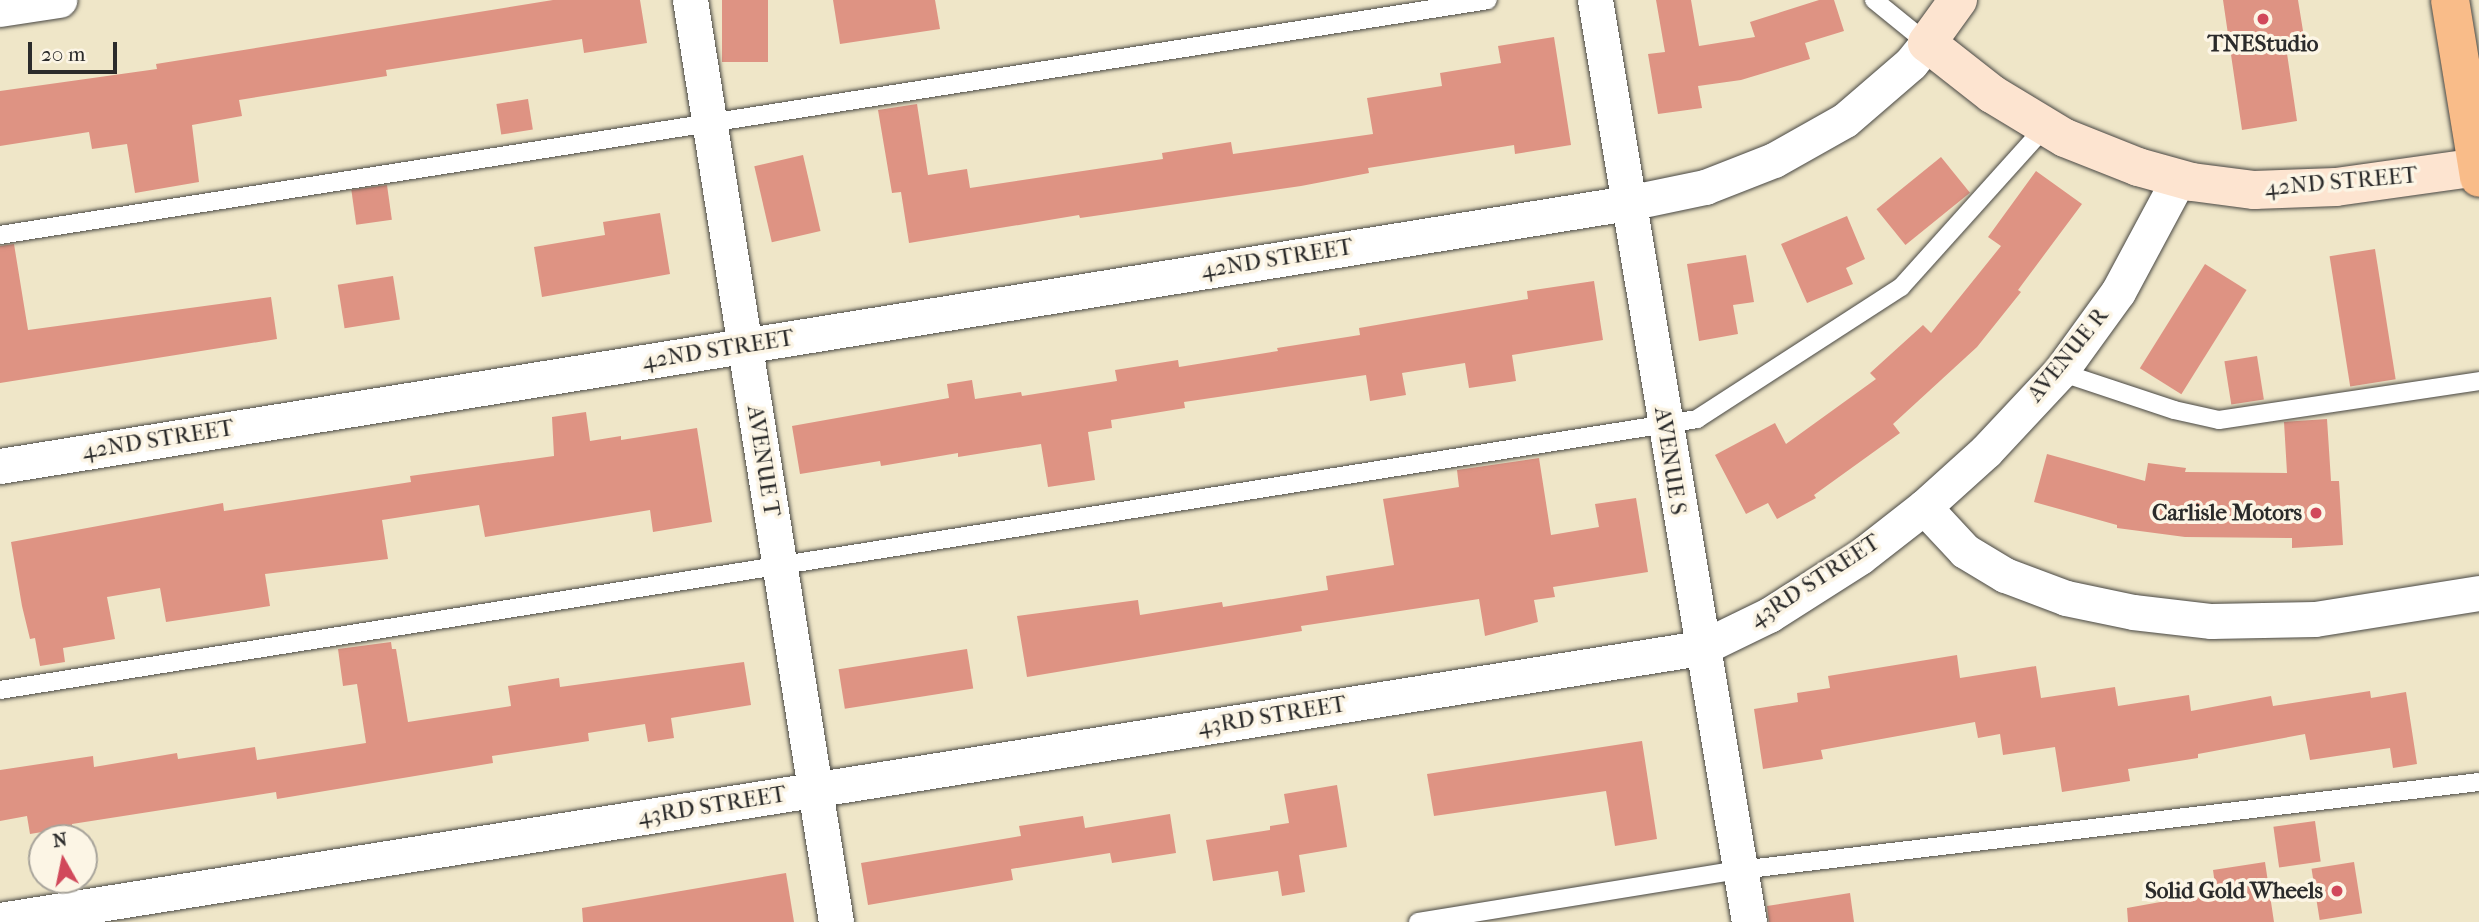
<!DOCTYPE html>
<style>
body{margin:0}
#map{position:relative;width:2479px;height:922px;overflow:hidden;background:#efe6c8;font-family:"IM FELL French Canon",serif}
div>[style]{position:absolute}
.building>*{inset:0;background:#de9383;transform-origin:0 0}
.roads{filter:drop-shadow(0 0 2px #484743) drop-shadow(0 0 2px #484743)}
.lane>*{height:18px;margin:-9px;padding:0 9px;transform-origin:9px;border-radius:9px;background:#fff}
.street>*{height:35px;margin:-17.5px;padding:0 17.5px;transform-origin:17.5px;border-radius:17.5px;background:#fff}
.secondary>*{height:38px;margin:-19px;padding:0 19px;transform-origin:19px;border-radius:19px;background:#fde4d0}
.highway>*{height:38px;margin:-19px;padding:0 19px;transform-origin:19px;border-radius:19px;background:#f9bc89}
.dots>*{width:19px;height:19px;translate:-50% -50%;box-sizing:border-box;border:4px solid #fcf5e5;border-radius:50%}
span{translate:-50% -50%;white-space:nowrap;text-align:center;line-height:1.15;-webkit-text-stroke:7px #fcf5e5;paint-order:stroke}
.poi-label{font-size:23px;color:#2b2b2b;font-weight:700}
.right{translate:-100% -50%;text-align:right}
.street-label{font-size:23px;color:#2b2b2b}
.north{position:absolute;left:28px;top:824px;width:70px;height:70px;box-sizing:border-box;background:#fcf5e5;border:2px solid #a8a49b;border-radius:50%;rotate:351deg;font-size:19px;font-weight:700;line-height:28px;text-align:center;color:#2b2b2b}
.north::after{content:'';display:block;margin:auto;width:24px;height:32px;background:#d1495b;clip-path:polygon(50% 0,100% 100%,50% 72%,0 100%)}
.scale{position:absolute;left:28px;top:42px;width:89px;height:32px;box-sizing:border-box;border:4px solid #2b2b2b;border-top:0;padding-left:9px;font-size:21px;line-height:24px;white-space:nowrap;color:#2b2b2b;-webkit-text-stroke:5px #fcf5e5;paint-order:stroke}
</style>
<div id="map">
<div class="building">
<div style="clip-path:polygon(553px 0,640px 0,647px 43px,584px 53px,582px 39px,386px 70px,387px 76px,239px 100px,242px 116px,192px 125px,199px 182px,135px 193px,127px 144px,92px 149px,89px 132px,0 146px,0 91px,157px 69px,156px 64px)"></div>
<div style="left:722px;top:0;width:46px;height:62px"></div>
<div style="clip-path:polygon(833px 0,935px 0,940px 29px,840px 44px)"></div>
<div style="clip-path:polygon(1656px 0,1691px 0,1699px 46px,1755px 37px,1750px 22px,1819px 0,1834px 0,1844px 31px,1805px 43px,1810px 59px,1741px 80px,1698px 86px,1702px 108px,1658px 114px,1648px 54px,1665px 52px)"></div>
<div style="clip-path:polygon(2223px 0,2298px 0,2304px 37px,2285px 40px,2297px 121px,2242px 130px)"></div>
<div style="clip-path:polygon(1554px 37px,1571px 145px,1515px 154px,1514px 145px,1368px 168px,1369px 173px,1301px 186px,1080px 218px,1079px 215px,909px 243px,901px 192px,892px 193px,878px 110px,917px 104px,928px 175px,967px 169px,970px 188px,1163px 159px,1162px 153px,1231px 142px,1233px 154px,1373px 134px,1367px 98px,1442px 86px,1440px 73px,1501px 63px,1498px 46px)"></div>
<div style="left:528px;top:99px;width:31px;height:32px;rotate:81deg"></div>
<div style="left:803px;top:155px;width:78px;height:50px;rotate:77deg"></div>
<div style="left:1941px;top:157px;width:46px;height:83px;rotate:51deg"></div>
<div style="clip-path:polygon(2036px 171px,2082px 204px,2018px 290px,2021px 292px,1977px 347px,1893px 424px,1900px 433px,1814px 495px,1816px 498px,1777px 519px,1768px 503px,1746px 514px,1715px 455px,1775px 423px,1786px 444px,1876px 379px,1870px 373px,1923px 325px,1931px 333px,2001px 246px,1988px 237px)"></div>
<div style="left:387px;top:185px;width:35px;height:36px;rotate:82deg"></div>
<div style="clip-path:polygon(660px 213px,670px 274px,542px 297px,534px 247px,605px 235px,603px 222px)"></div>
<div style="clip-path:polygon(1847px 216px,1865px 259px,1846px 268px,1853px 284px,1807px 303px,1781px 244px)"></div>
<div style="clip-path:polygon(14px 244px,28px 330px,271px 297px,277px 339px,0 383px,0 246px)"></div>
<div style="left:2375px;top:249px;width:132px;height:46px;rotate:81deg"></div>
<div style="clip-path:polygon(1746px 255px,1754px 302px,1733px 305px,1738px 334px,1699px 341px,1687px 264px)"></div>
<div style="left:2205px;top:264px;width:49px;height:123px;rotate:32deg"></div>
<div style="left:393px;top:276px;width:44px;height:56px;rotate:81deg"></div>
<div style="clip-path:polygon(1594px 281px,1603px 340px,1512px 355px,1516px 381px,1469px 388px,1465px 363px,1402px 373px,1406px 395px,1370px 401px,1366px 375px,1184px 402px,1185px 408px,1111px 420px,1112px 428px,1088px 432px,1095px 480px,1048px 487px,1041px 444px,958px 457px,958px 453px,881px 466px,880px 461px,800px 474px,792px 426px,949px 398px,947px 384px,972px 380px,975px 399px,1021px 392px,1022px 396px,1117px 381px,1115px 370px,1178px 360px,1179px 367px,1278px 351px,1277px 348px,1360px 335px,1359px 328px,1528px 299px,1527px 291px)"></div>
<div style="left:2257px;top:356px;width:44px;height:33px;rotate:81deg"></div>
<div style="clip-path:polygon(586px 412px,590px 441px,621px 436px,621px 440px,697px 428px,712px 522px,653px 532px,650px 510px,485px 537px,479px 505px,382px 520px,388px 559px,265px 574px,270px 606px,166px 622px,160px 588px,107px 597px,115px 639px,63px 648px,65px 662px,40px 666px,35px 638px,30px 639px,22px 606px,11px 542px,223px 503px,224px 511px,411px 482px,410px 476px,554px 456px,552px 417px)"></div>
<div style="clip-path:polygon(2327px 419px,2331px 481px,2339px 481px,2343px 545px,2292px 548px,2292px 538px,2185px 537px,2117px 528px,2117px 525px,2034px 502px,2047px 454px,2145px 481px,2148px 463px,2186px 468px,2185px 472px,2287px 473px,2284px 422px)"></div>
<div style="clip-path:polygon(1539px 458px,1551px 535px,1599px 527px,1595px 504px,1636px 498px,1648px 572px,1553px 587px,1555px 597px,1534px 600px,1538px 622px,1485px 636px,1479px 599px,1301px 626px,1302px 631px,1027px 677px,1017px 616px,1138px 600px,1140px 615px,1222px 602px,1223px 607px,1328px 590px,1326px 576px,1394px 565px,1383px 499px,1459px 487px,1457px 470px)"></div>
<div style="clip-path:polygon(391px 642px,392px 649px,396px 649px,408px 722px,511px 706px,508px 686px,559px 678px,560px 687px,744px 662px,751px 705px,671px 718px,674px 738px,648px 742px,645px 724px,588px 733px,589px 741px,492px 756px,493px 763px,277px 799px,276px 792px,72px 824px,72px 827px,30px 834px,27px 816px,0 821px,0 770px,93px 756px,94px 767px,177px 753px,178px 759px,255px 747px,257px 760px,366px 743px,357px 684px,343px 686px,338px 649px)"></div>
<div style="left:967px;top:649px;width:40px;height:130px;rotate:81deg"></div>
<div style="clip-path:polygon(1957px 655px,1960px 678px,2036px 666px,2041px 698px,2115px 687px,2118px 706px,2189px 695px,2191px 711px,2271px 696px,2273px 706px,2370px 691px,2371px 698px,2406px 692px,2417px 764px,2393px 768px,2390px 748px,2310px 760px,2305px 734px,2198px 754px,2198px 758px,2128px 769px,2130px 781px,2062px 792px,2055px 747px,2003px 755px,2000px 734px,1978px 738px,1975px 722px,1821px 750px,1823px 759px,1763px 769px,1754px 709px,1798px 702px,1797px 693px,1830px 688px,1828px 676px)"></div>
<div style="clip-path:polygon(1642px 741px,1657px 839px,1615px 846px,1606px 791px,1434px 816px,1427px 774px)"></div>
<div style="clip-path:polygon(1337px 785px,1347px 847px,1299px 855px,1305px 892px,1282px 896px,1278px 871px,1213px 881px,1206px 840px,1270px 830px,1270px 826px,1289px 823px,1284px 794px)"></div>
<div style="clip-path:polygon(1170px 814px,1176px 853px,1112px 863px,1110px 853px,1011px 869px,1013px 880px,868px 905px,861px 863px,1021px 836px,1019px 826px,1083px 816px,1085px 828px)"></div>
<div style="left:2315px;top:821px;width:41px;height:42px;rotate:82deg"></div>
<div style="clip-path:polygon(2265px 862px,2274px 922px,2128px 922px,2127px 908px,2216px 892px,2213px 870px)"></div>
<div style="left:2354px;top:862px;width:52px;height:43px;rotate:81deg"></div>
<div style="clip-path:polygon(786px 873px,794px 922px,583px 922px,582px 908px)"></div>
<div style="clip-path:polygon(1850px 893px,1854px 922px,1769px 922px,1767px 906px)"></div>
</div>
<div class="roads">
<div class="lane">
<div style="left:1874px;top:0;width:68px;rotate:39.1deg"></div>
<div style="left:0;top:235px;width:1506px;rotate:-8.97deg"></div>
<div style="left:2060px;top:372px;width:120px;rotate:18.4deg"></div>
<div style="left:2174px;top:410px;width:46px;rotate:12.5deg"></div>
<div style="left:2219px;top:420px;width:263px;rotate:-8.5deg"></div>
<div style="left:0;top:690px;width:1719px;rotate:-9.07deg"></div>
<div style="left:1697px;top:419px;width:243px;rotate:-32.9deg"></div>
<div style="left:1901px;top:287px;width:217px;rotate:-48deg"></div>
<div style="left:1418px;top:922px;width:326px;rotate:-9.2deg"></div>
<div style="left:1740px;top:870px;width:744px;rotate:-6.79deg"></div>
</div>
<div class="street">
<div style="left:690px;top:0;width:933px;rotate:81deg"></div>
<div style="left:1595px;top:0;width:935px;rotate:80.52deg"></div>
<div style="left:0;top:9px;width:60px;rotate:-8.7deg"></div>
<div style="left:0;top:466px;width:1649px;rotate:-9.18deg"></div>
<div style="left:1628px;top:203px;width:79px;rotate:-11.7deg"></div>
<div style="left:1705px;top:187px;width:74px;rotate:-21.4deg"></div>
<div style="left:1774px;top:160px;width:81px;rotate:-29.4deg"></div>
<div style="left:1845px;top:120px;width:87px;rotate:-40.8deg"></div>
<div style="left:1911px;top:63px;width:26px;rotate:-51deg"></div>
<div style="left:1924px;top:507px;width:60px;rotate:47deg"></div>
<div style="left:1965px;top:551px;width:47px;rotate:31deg"></div>
<div style="left:2005px;top:575px;width:65px;rotate:20.7deg"></div>
<div style="left:2066px;top:598px;width:68px;rotate:11.8deg"></div>
<div style="left:2133px;top:612px;width:79px;rotate:6.6deg"></div>
<div style="left:2211px;top:621px;width:104px;rotate:-1.1deg"></div>
<div style="left:2315px;top:619px;width:166px;rotate:-9deg"></div>
<div style="left:0;top:920px;width:1723px;rotate:-9.09deg"></div>
<div style="left:1701px;top:648px;width:76px;rotate:-25.9deg"></div>
<div style="left:1769px;top:615px;width:108px;rotate:-32.5deg"></div>
<div style="left:1860px;top:557px;width:81px;rotate:-38deg"></div>
<div style="left:1924px;top:507px;width:84px;rotate:-42.1deg"></div>
<div style="left:1986px;top:451px;width:108px;rotate:-46.9deg"></div>
<div style="left:2060px;top:372px;width:99px;rotate:-54.1deg"></div>
<div style="left:2118px;top:292px;width:129px;rotate:-61.8deg"></div>
</div>
<div class="secondary">
<div style="left:1958px;top:0;width:53px;rotate:125.8deg"></div>
<div style="left:1927px;top:43px;width:83px;rotate:38.1deg"></div>
<div style="left:1992px;top:94px;width:85px;rotate:31.1deg"></div>
<div style="left:2065px;top:138px;width:79px;rotate:21.7deg"></div>
<div style="left:2138px;top:167px;width:56px;rotate:15.5deg"></div>
<div style="left:2192px;top:182px;width:63px;rotate:7.4deg"></div>
<div style="left:2254px;top:190px;width:82px;rotate:-2.1deg"></div>
<div style="left:2336px;top:187px;width:144px;rotate:-8deg"></div>
</div>
<div class="highway">
<div style="left:2450px;top:0;width:180px;rotate:80.7deg"></div>
</div>
</div>
<div class="dots">
<div style="left:2263px;top:19px;background:#d1495b"></div>
<div style="left:2316px;top:513px;background:#d1495b"></div>
<div style="left:2337px;top:891px;background:#d1495b"></div>
</div>
<div class="poi-label">
<span style="left:2263px;top:44px">TNEStudio</span>
<span class="right" style="left:2302px;top:513px">Carlisle Motors</span>
<span class="right" style="left:2323px;top:891px">Solid Gold Wheels</span>
</div>
<div class="street-label">
<span style="left:2341px;top:182px;rotate:-5deg">42ND STREET</span>
<span style="left:1277px;top:259px;rotate:-9deg">42ND STREET</span>
<span style="left:718px;top:350px;rotate:-9deg">42ND STREET</span>
<span style="left:2068px;top:355px;rotate:-51deg">AVENUE R</span>
<span style="left:158px;top:440px;rotate:-9deg">42ND STREET</span>
<span style="left:763px;top:461px;rotate:81deg">AVENUE T</span>
<span style="left:1670px;top:461px;rotate:81deg">AVENUE S</span>
<span style="left:1815px;top:581px;rotate:-33deg">43RD STREET</span>
<span style="left:1272px;top:716px;rotate:-9deg">43RD STREET</span>
<span style="left:712px;top:806px;rotate:-9deg">43RD STREET</span>
</div>
<div class="north">N</div>
<div class="scale">20 m</div>
</div>
